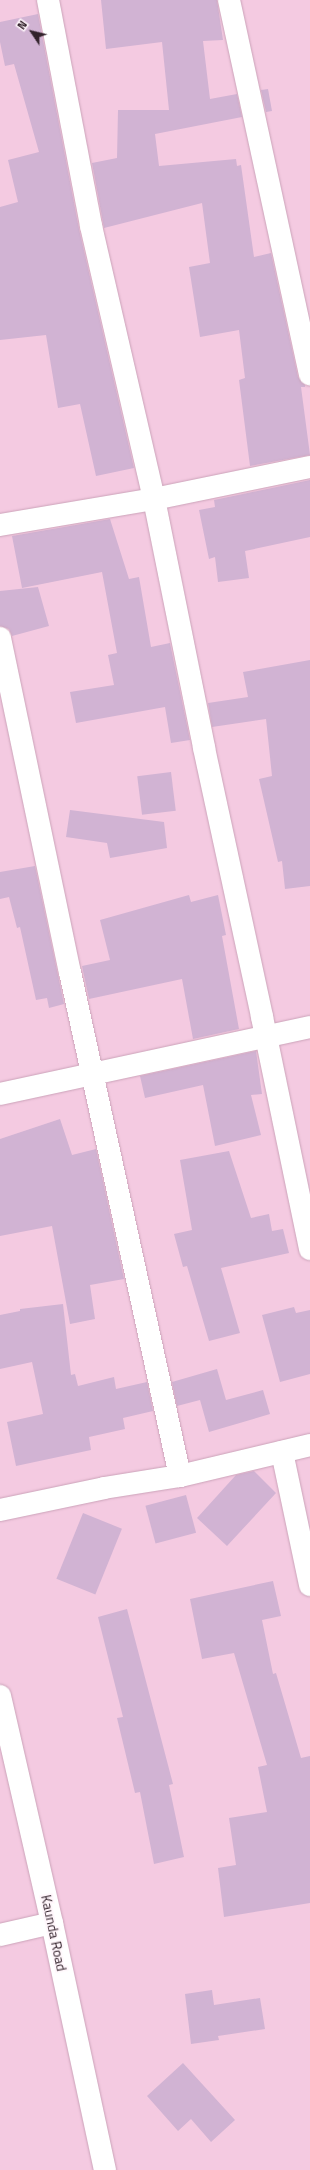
<!DOCTYPE html>
<style>
body{margin:0}
#map{position:relative;width:310px;height:2170px;overflow:hidden;background:#f4cae1;font-family:"Titillium Web",sans-serif}
div>[style]{position:absolute}
.building>*{inset:0;background:#d1b3d3;transform-origin:0 0}
.roads{filter:drop-shadow(0 0 1px #cba3b9) drop-shadow(0 0 1px #cba3b9)}
.minor>*{height:22px;margin:-11px;padding:0 11px;transform-origin:11px;border-radius:11px;background:#fff}
span{translate:-50% -50%;white-space:nowrap;text-align:center;line-height:1.15;-webkit-text-stroke:3.5px #fff6fb;paint-order:stroke}
.street-label{font-size:14px;color:#32222b}
.north{position:absolute;left:12px;top:12px;width:40px;height:40px;-webkit-text-stroke:3px #fff6fb;paint-order:stroke;rotate:305deg;font-size:11px;font-weight:700;line-height:16px;text-align:center;color:#32222b}
.north::after{content:'';display:block;margin:auto;width:14px;height:18px;background:#32222b;clip-path:polygon(50% 0,100% 100%,50% 72%,0 100%)}
</style>
<div id="map">
<div class="building">
<div style="clip-path:polygon(101px 0,217px 0,223px 40px,203px 41px,210px 99px,237px 94px,242px 117px,155px 134px,159px 166px,236px 159px,237px 166px,241px 165px,254px 257px,271px 253px,298px 377px,305px 385px,305px 387px,301px 387px,310px 455px,250px 466px,239px 380px,245px 378px,239px 330px,200px 337px,189px 267px,210px 263px,202px 203px,104px 228px,92px 163px,117px 158px,118px 110px,169px 110px,162px 42px,106px 49px)"></div>
<div style="clip-path:polygon(38px 14px,79px 229px,134px 468px,96px 476px,80px 404px,58px 408px,46px 335px,0 340px,0 207px,18px 202px,8px 160px,39px 152px,14px 64px,5px 66px,0 42px,0 22px)"></div>
<div style="clip-path:polygon(268px 89px,272px 111px,266px 112px,261px 90px)"></div>
<div style="clip-path:polygon(310px 480px,310px 537px,245px 551px,249px 578px,218px 582px,215px 557px,209px 559px,199px 510px,215px 507px,214px 500px)"></div>
<div style="clip-path:polygon(110px 519px,129px 579px,139px 577px,151px 647px,170px 643px,190px 740px,171px 743px,165px 707px,76px 723px,70px 692px,114px 685px,108px 655px,117px 653px,102px 572px,22px 588px,12px 536px)"></div>
<div style="clip-path:polygon(38px 587px,49px 626px,12px 636px,9px 629px,0 626px,0 591px)"></div>
<div style="clip-path:polygon(310px 660px,310px 886px,285px 889px,282px 861px,278px 862px,259px 779px,272px 776px,266px 719px,212px 727px,208px 703px,248px 697px,243px 672px)"></div>
<div style="left:171px;top:772px;width:39px;height:34px;rotate:83deg"></div>
<div style="clip-path:polygon(70px 810px,164px 822px,167px 848px,110px 858px,107px 843px,66px 837px)"></div>
<div style="clip-path:polygon(35px 866px,64px 1004px,49px 1008px,47px 998px,36px 1000px,20px 927px,17px 928px,9px 897px,0 899px,0 872px)"></div>
<div style="clip-path:polygon(189px 895px,191px 902px,218px 895px,226px 935px,222px 936px,239px 1029px,193px 1039px,182px 979px,89px 999px,82px 966px,110px 960px,100px 920px)"></div>
<div style="clip-path:polygon(256px 1051px,262px 1094px,251px 1095px,261px 1135px,215px 1146px,203px 1085px,145px 1098px,140px 1076px)"></div>
<div style="clip-path:polygon(60px 1119px,72px 1155px,96px 1149px,124px 1279px,90px 1285px,95px 1319px,70px 1324px,52px 1226px,0 1236px,0 1139px)"></div>
<div style="clip-path:polygon(229px 1151px,251px 1218px,269px 1214px,272px 1231px,283px 1229px,289px 1253px,221px 1268px,240px 1333px,209px 1341px,187px 1266px,183px 1267px,174px 1234px,192px 1230px,180px 1160px)"></div>
<div style="clip-path:polygon(63px 1304px,71px 1375px,75px 1374px,78px 1386px,114px 1377px,116px 1389px,147px 1382px,153px 1411px,123px 1418px,125px 1429px,89px 1437px,91px 1450px,16px 1466px,7px 1422px,43px 1414px,32px 1362px,0 1369px,0 1315px,20px 1311px,20px 1309px)"></div>
<div style="clip-path:polygon(294px 1307px,296px 1313px,310px 1310px,310px 1374px,280px 1382px,262px 1315px)"></div>
<div style="clip-path:polygon(217px 1369px,226px 1400px,263px 1390px,270px 1414px,209px 1432px,200px 1400px,177px 1406px,172px 1382px)"></div>
<div style="clip-path:polygon(254px 1471px,276px 1493px,227px 1546px,197px 1518px,236px 1475px)"></div>
<div style="left:186px;top:1495px;width:39px;height:42px;rotate:75deg"></div>
<div style="left:83px;top:1513px;width:42px;height:71px;rotate:22deg"></div>
<div style="clip-path:polygon(273px 1581px,281px 1616px,262px 1620px,273px 1674px,276px 1673px,301px 1758px,310px 1756px,310px 1903px,224px 1917px,218px 1868px,236px 1865px,229px 1818px,267px 1812px,258px 1767px,267px 1765px,234px 1653px,202px 1659px,190px 1599px)"></div>
<div style="clip-path:polygon(127px 1609px,173px 1784px,169px 1785px,184px 1857px,154px 1864px,140px 1792px,135px 1793px,117px 1718px,123px 1717px,98px 1617px)"></div>
<div style="clip-path:polygon(212px 1990px,214px 2005px,260px 1998px,265px 2029px,218px 2036px,219px 2040px,191px 2044px,185px 1994px)"></div>
<div style="clip-path:polygon(183px 2063px,235px 2120px,211px 2142px,191px 2119px,178px 2131px,147px 2096px)"></div>
</div>
<div class="roads">
<div class="minor">
<div style="left:48px;top:0;width:230px;rotate:79.2deg"></div>
<div style="left:91px;top:226px;width:280px;rotate:77deg"></div>
<div style="left:154px;top:499px;width:254px;rotate:78.6deg"></div>
<div style="left:204px;top:748px;width:275px;rotate:77.8deg"></div>
<div style="left:262px;top:1017px;width:237px;rotate:78.3deg"></div>
<div style="left:229px;top:0;width:383px;rotate:77.8deg"></div>
<div style="left:0;top:525px;width:156px;rotate:-9.6deg"></div>
<div style="left:154px;top:499px;width:159px;rotate:-11.6deg"></div>
<div style="left:0;top:638px;width:341px;rotate:78.2deg"></div>
<div style="left:70px;top:972px;width:516px;rotate:77.69deg"></div>
<div style="left:0;top:1094px;width:317px;rotate:-12.2deg"></div>
<div style="left:282px;top:1452px;width:136px;rotate:78.1deg"></div>
<div style="left:0;top:1510px;width:106px;rotate:-11.9deg"></div>
<div style="left:104px;top:1488px;width:77px;rotate:-9deg"></div>
<div style="left:180px;top:1476px;width:134px;rotate:-13.4deg"></div>
<div style="left:0;top:1696px;width:233px;rotate:77.1deg"></div>
<div style="left:52px;top:1923px;width:253px;rotate:77.9deg"></div>
<div style="left:0;top:1935px;width:53px;rotate:-13deg"></div>
</div>
</div>
<div class="street-label">
<span style="left:54px;top:1933px;rotate:78deg">Kaunda Road</span>
</div>
<div class="north">N</div>
</div>
